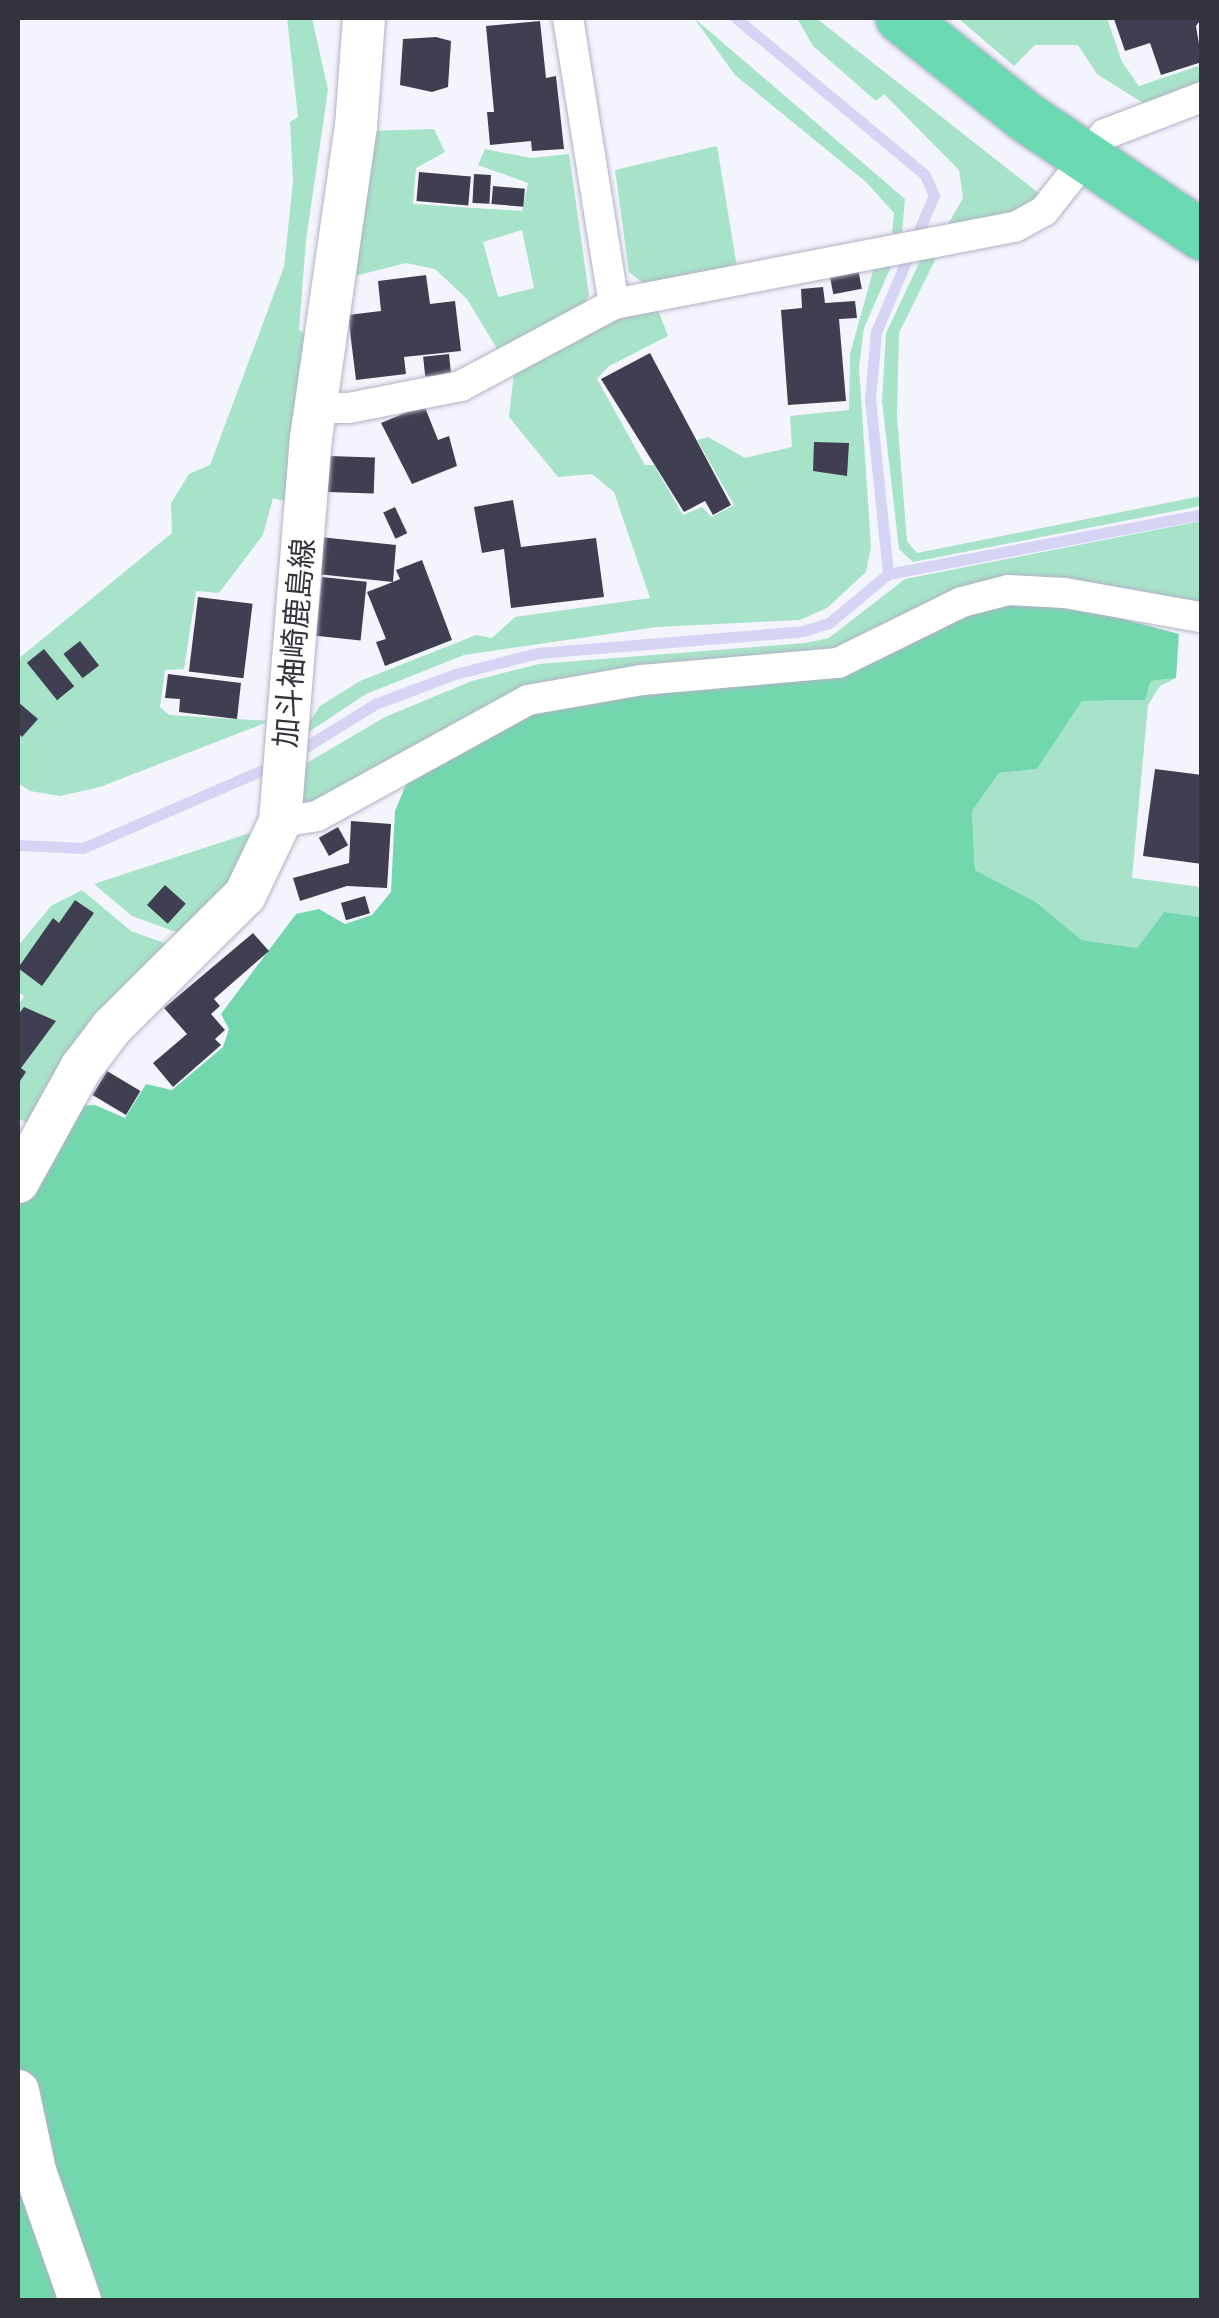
<!DOCTYPE html>
<meta charset="utf-8">
<style>
body{margin:0}
#map{position:relative;width:1219px;height:2318px;overflow:hidden;background:#f4f4fd;font-family:Lato,"Noto Sans JP",sans-serif}
div>[style]{position:absolute}
.green>*{inset:0;background:#a7e3c8}
.forest>*{inset:0;background:#73d7ad}
.stream>*{height:11px;margin:-5.5px;padding:0 5.5px;transform-origin:5.5px;border-radius:5.5px;background:#d5d4f5}
.building>*{inset:0;background:#403f51;transform-origin:0 0}
.roads{filter:drop-shadow(0 0 2px #b2b1c6) drop-shadow(0 0 2px #b2b1c6)}
.minor>*{height:30px;margin:-15px;padding:0 15px;transform-origin:15px;border-radius:15px;background:#fff}
.secondary>*{height:42px;margin:-21px;padding:0 21px;transform-origin:21px;border-radius:21px;background:#fff}
.trunk>*{height:50px;margin:-25px;padding:0 25px;transform-origin:25px;border-radius:25px;background:#6bdab2}
span{translate:-50% -50%;white-space:nowrap;text-align:center;line-height:1.15;-webkit-text-stroke:10px #fff;paint-order:stroke}
.street-label{font-size:30px;color:#33333b}
.frame{position:absolute;inset:0;border:20px solid #33333b;pointer-events:none}
</style>
<div id="map">
<div class="green">
<div style="clip-path:polygon(287px 18px,312px 18px,328px 90px,306px 240px,299px 330px,311px 338px,291px 503px,273px 498px,263px 535px,219px 593px,196px 591px,184px 669px,165px 670px,160px 707px,169px 715px,270px 721px,100px 787px,60px 796px,30px 791px,18px 783px,18px 659px,172px 533px,171px 503px,189px 474px,210px 465px,284px 267px,293px 181px,290px 122px,298px 117px)"></div>
<div style="clip-path:polygon(694px 18px,905px 199px,902px 232px,892px 234px,894px 213px,866px 182px,735px 75px)"></div>
<div style="clip-path:polygon(797px 18px,816px 18px,1041px 195px,1012px 214px,947px 226px,963px 198px,959px 170px,884px 94px,876px 101px,813px 46px)"></div>
<div style="clip-path:polygon(958px 18px,1107px 18px,1122px 62px,1139px 86px,1201px 65px,1201px 87px,1146px 105px,1097px 74px,1078px 45px,1035px 45px,1014px 66px)"></div>
<div style="clip-path:polygon(evenodd,434px 129px,445px 152px,416px 168px,413px 204px,522px 211px,528px 183px,478px 165px,485px 149px,531px 158px,569px 154px,589px 295px,580px 311px,502px 357px,467px 299px,435px 269px,406px 263px,347px 278px,369px 131px,434px 129px,522px 230px,534px 288px,498px 297px,483px 242px,522px 230px)"></div>
<div style="clip-path:polygon(717px 146px,737px 267px,649px 288px,629px 272px,615px 170px)"></div>
<div style="clip-path:polygon(937px 256px,899px 333px,897px 416px,907px 541px,917px 553px,1201px 496px,1201px 506px,913px 562px,899px 549px,882px 401px,886px 333px,922px 257px)"></div>
<div style="clip-path:polygon(893px 262px,864px 328px,859px 367px,871px 547px,866px 572px,827px 608px,800px 620px,657px 627px,464px 655px,366px 694px,298px 739px,320px 706px,360px 681px,476px 635px,492px 638px,515px 617px,650px 598px,614px 492px,592px 474px,558px 477px,509px 417px,514px 373px,619px 315px,658px 310px,668px 336px,609px 366px,597px 379px,645px 465px,654px 465px,683px 515px,702px 507px,712px 517px,734px 505px,697px 440px,708px 437px,745px 458px,792px 447px,790px 416px,849px 410px,850px 354px,875px 264px)"></div>
<div style="clip-path:polygon(1201px 521px,1201px 603px,840px 649px,300px 804px,295px 770px,385px 717px,472px 681px,539px 664px,805px 643px,829px 638px,905px 579px)"></div>
<div style="clip-path:polygon(1176px 678px,1160px 686px,1148px 705px,1132px 878px,1201px 887px,1201px 917px,1164px 912px,1137px 948px,1082px 940px,1036px 902px,975px 870px,972px 811px,999px 773px,1037px 769px,1082px 701px,1145px 700px,1151px 681px)"></div>
<div style="clip-path:polygon(259px 830px,250px 857px,187px 936px,132px 916px,94px 884px)"></div>
<div style="clip-path:polygon(82px 890px,131px 931px,175px 947px,28px 1124px,18px 1118px,18px 1006px,24px 996px,18px 992px,18px 946px,51px 906px)"></div>
</div>
<div class="forest">
<div style="clip-path:polygon(1007px 601px,1062px 603px,1179px 634px,1176px 678px,1151px 681px,1145px 700px,1082px 701px,1037px 769px,999px 773px,972px 811px,975px 870px,1036px 902px,1082px 940px,1137px 948px,1164px 912px,1201px 917px,1201px 2300px,18px 2300px,18px 1167px,76px 1106px,95px 1105px,125px 1118px,146px 1084px,172px 1090px,223px 1047px,229px 1029px,221px 1014px,296px 914px,319px 909px,345px 924px,372px 915px,391px 892px,395px 811px,410px 775px,503px 720px,642px 692px,798px 681px,965px 610px)"></div>
</div>
<div class="stream">
<div style="left:736px;top:18px;width:246px;rotate:39.7deg"></div>
<div style="left:925px;top:175px;width:22px;rotate:66deg"></div>
<div style="left:934px;top:195px;width:149px;rotate:112.9deg"></div>
<div style="left:876px;top:332px;width:67px;rotate:95.1deg"></div>
<div style="left:870px;top:399px;width:176px;rotate:84.1deg"></div>
<div style="left:296px;top:753px;width:93px;rotate:-31.8deg"></div>
<div style="left:375px;top:704px;width:85px;rotate:-20.6deg"></div>
<div style="left:455px;top:674px;width:86px;rotate:-14.2deg"></div>
<div style="left:538px;top:653px;width:266px;rotate:-4.7deg"></div>
<div style="left:803px;top:631px;width:27px;rotate:-17deg"></div>
<div style="left:829px;top:623px;width:77px;rotate:-39.7deg"></div>
<div style="left:888px;top:574px;width:320px;rotate:-10.8deg"></div>
<div style="left:18px;top:845px;width:65px;rotate:2.6deg"></div>
<div style="left:83px;top:848px;width:210px;rotate:-23.5deg"></div>
</div>
<div class="building">
<div style="clip-path:polygon(1202px 18px,1196px 26px,1202px 62px,1161px 75px,1150px 43px,1125px 51px,1114px 19px)"></div>
<div style="clip-path:polygon(540px 21px,546px 78px,556px 76px,564px 149px,532px 151px,531px 141px,490px 145px,487px 112px,494px 112px,486px 26px)"></div>
<div style="clip-path:polygon(436px 37px,451px 41px,448px 87px,432px 92px,400px 85px,403px 39px)"></div>
<div style="left:419px;top:172px;width:52px;height:29px;rotate:5deg"></div>
<div style="left:474px;top:174px;width:17px;height:29px;rotate:3deg"></div>
<div style="left:493px;top:186px;width:32px;height:18px;rotate:5deg"></div>
<div style="left:858px;top:269px;width:20px;height:29px;rotate:79deg"></div>
<div style="clip-path:polygon(426px 275px,430px 304px,455px 301px,461px 351px,404px 357px,406px 374px,356px 380px,348px 315px,381px 311px,378px 281px)"></div>
<div style="clip-path:polygon(823px 287px,825px 303px,855px 301px,857px 318px,839px 319px,846px 401px,788px 405px,781px 310px,802px 308px,801px 289px)"></div>
<div style="clip-path:polygon(650px 353px,731px 505px,713px 515px,705px 501px,684px 512px,601px 379px)"></div>
<div style="left:449px;top:354px;width:20px;height:26px;rotate:84deg"></div>
<div style="clip-path:polygon(424px 405px,438px 440px,449px 436px,457px 466px,412px 484px,381px 423px)"></div>
<div style="clip-path:polygon(814px 442px,849px 443px,847px 476px,813px 471px)"></div>
<div style="left:329px;top:456px;width:46px;height:36px;rotate:2deg"></div>
<div style="clip-path:polygon(513px 500px,521px 547px,596px 538px,604px 597px,511px 608px,504px 549px,482px 553px,474px 507px)"></div>
<div style="left:395px;top:507px;width:29px;height:13px;rotate:65deg"></div>
<div style="clip-path:polygon(320px 537px,396px 545px,393px 582px,400px 579px,396px 570px,422px 560px,452px 640px,385px 666px,376px 642px,386px 639px,367px 592px,393px 582px,317px 574px)"></div>
<div style="left:322px;top:577px;width:45px;height:59px;rotate:6deg"></div>
<div style="left:198px;top:597px;width:55px;height:75px;rotate:7deg"></div>
<div style="left:80px;top:641px;width:31px;height:21px;rotate:52deg"></div>
<div style="left:44px;top:649px;width:48px;height:22px;rotate:51deg"></div>
<div style="clip-path:polygon(168px 674px,241px 683px,237px 719px,179px 712px,180px 699px,165px 698px)"></div>
<div style="clip-path:polygon(18px 702px,38px 719px,22px 737px,18px 733px)"></div>
<div style="clip-path:polygon(1155px 769px,1202px 775px,1202px 864px,1143px 856px)"></div>
<div style="clip-path:polygon(351px 821px,391px 824px,387px 888px,347px 886px,300px 901px,293px 878px,349px 863px)"></div>
<div style="left:338px;top:827px;width:21px;height:22px;rotate:61deg"></div>
<div style="left:165px;top:885px;width:28px;height:27px;rotate:42deg"></div>
<div style="left:365px;top:896px;width:18px;height:25px;rotate:74deg"></div>
<div style="clip-path:polygon(75px 900px,94px 913px,42px 986px,18px 968px,53px 918px,59px 923px)"></div>
<div style="clip-path:polygon(253px 933px,269px 951px,214px 999px,220px 1006px,211px 1014px,225px 1030px,215px 1039px,221px 1045px,173px 1087px,153px 1063px,187px 1034px,164px 1008px)"></div>
<div style="clip-path:polygon(24px 1007px,56px 1021px,21px 1068px,26px 1072px,18px 1084px,18px 1015px)"></div>
<div style="left:107px;top:1071px;width:39px;height:28px;rotate:31deg"></div>
</div>
<div class="roads">
<div class="minor">
<div style="left:568px;top:18px;width:290px;rotate:80.9deg"></div>
<div style="left:316px;top:408px;width:33px"></div>
<div style="left:349px;top:408px;width:114px;rotate:-11.1deg"></div>
<div style="left:461px;top:386px;width:174px;rotate:-28.2deg"></div>
<div style="left:614px;top:304px;width:408px;rotate:-10.9deg"></div>
<div style="left:1015px;top:227px;width:33px;rotate:-29deg"></div>
<div style="left:1044px;top:211px;width:98px;rotate:-51.6deg"></div>
<div style="left:1105px;top:134px;width:104px;rotate:-20.9deg"></div>
<div style="left:280px;top:822px;width:37px;rotate:-9deg"></div>
<div style="left:317px;top:816px;width:241px;rotate:-28.8deg"></div>
<div style="left:528px;top:700px;width:116px;rotate:-10deg"></div>
<div style="left:642px;top:680px;width:197px;rotate:-5deg"></div>
<div style="left:838px;top:663px;width:138px;rotate:-26.2deg"></div>
<div style="left:962px;top:602px;width:48px;rotate:-14.6deg"></div>
<div style="left:1008px;top:590px;width:57px;rotate:3deg"></div>
<div style="left:1065px;top:593px;width:137px;rotate:10.1deg"></div>
</div>
<div class="secondary">
<div style="left:18px;top:1182px;width:130px;rotate:-61.1deg"></div>
<div style="left:81px;top:1068px;width:51px;rotate:-52.9deg"></div>
<div style="left:112px;top:1027px;width:187px;rotate:-44.8deg"></div>
<div style="left:245px;top:895px;width:81px;rotate:-64.4deg"></div>
<div style="left:280px;top:822px;width:385px;rotate:-85.4deg"></div>
<div style="left:311px;top:438px;width:314px;rotate:-81.8deg"></div>
<div style="left:356px;top:127px;width:109px;rotate:-85.8deg"></div>
<div style="left:18px;top:2091px;width:82px;rotate:78deg"></div>
<div style="left:35px;top:2171px;width:137px;rotate:70.8deg"></div>
</div>
<div class="trunk">
<div style="left:901px;top:18px;width:161px;rotate:38.4deg"></div>
<div style="left:1027px;top:118px;width:211px;rotate:33.8deg"></div>
</div>
</div>
<div class="street-label">
<span style="left:293px;top:643px;rotate:-85deg">加斗袖崎鹿島線</span>
</div>
<div class="frame"></div>
</div>
